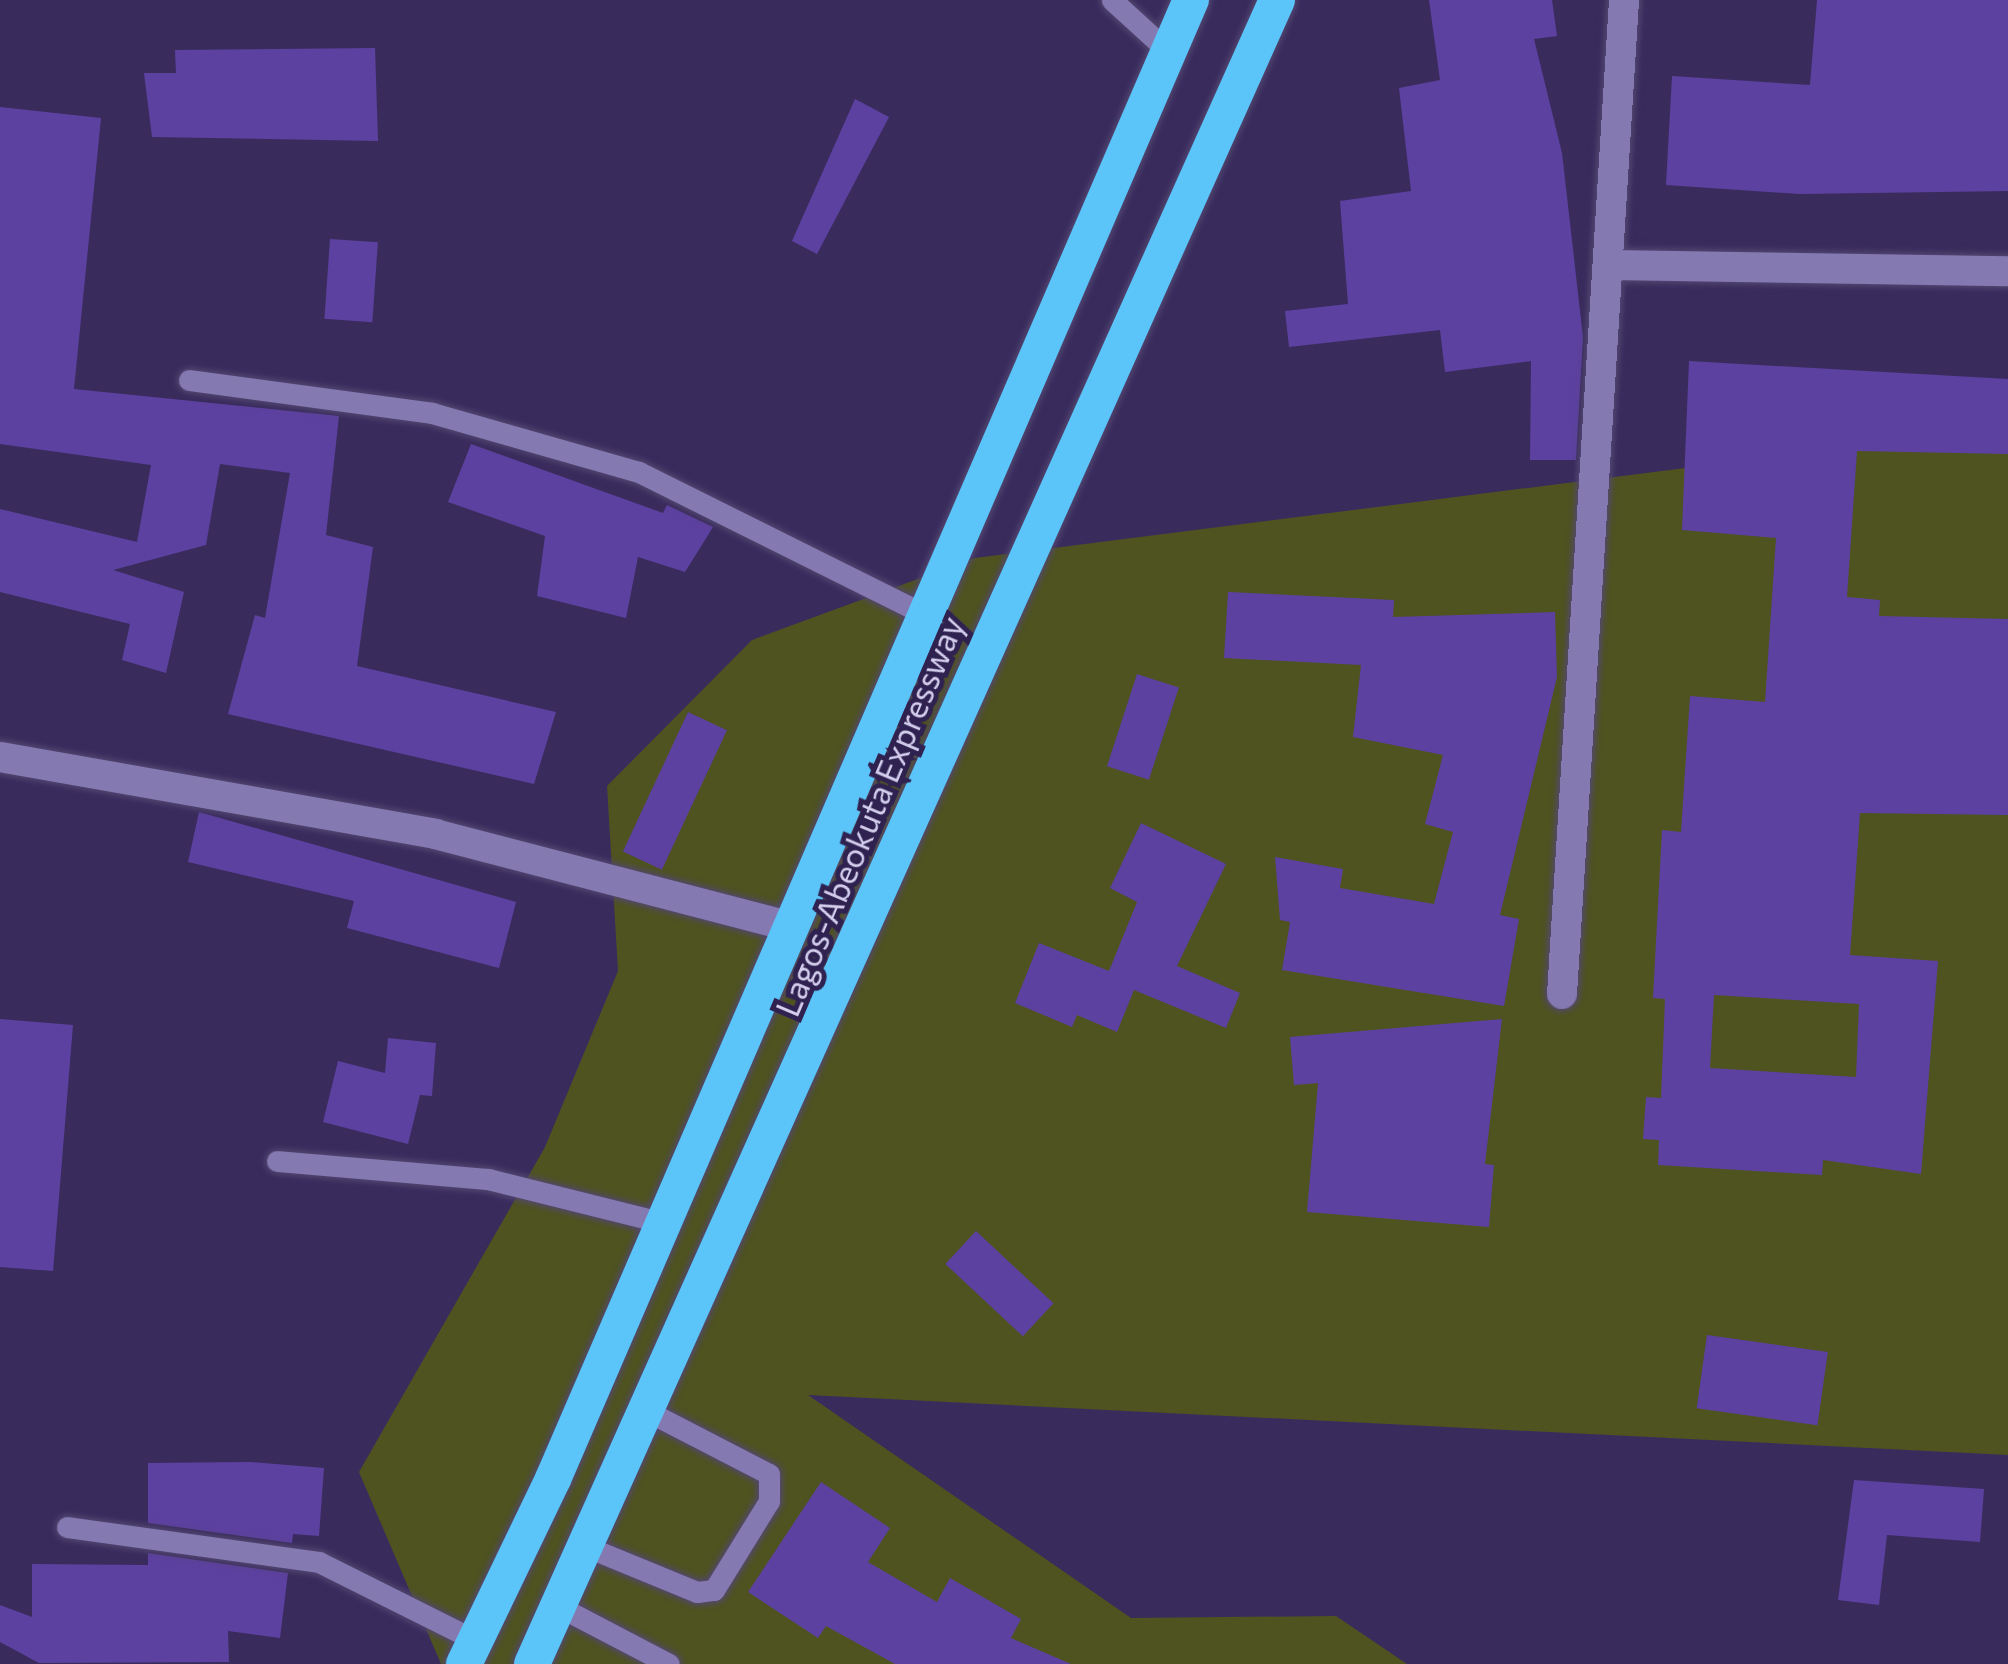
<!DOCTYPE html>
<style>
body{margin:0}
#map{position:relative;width:2008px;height:1664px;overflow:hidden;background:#392c5d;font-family:Commissioner,sans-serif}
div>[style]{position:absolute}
.green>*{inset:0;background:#4e5320}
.building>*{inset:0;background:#5d41a0;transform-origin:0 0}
.roads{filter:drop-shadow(0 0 3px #534771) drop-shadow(0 0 3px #534771)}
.lane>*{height:21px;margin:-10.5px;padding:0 10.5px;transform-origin:10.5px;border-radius:10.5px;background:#8579b1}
.street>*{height:30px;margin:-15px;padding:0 15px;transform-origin:15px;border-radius:15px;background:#8579b1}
.highway>*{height:36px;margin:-18px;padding:0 18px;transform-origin:18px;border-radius:18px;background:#5bc4f9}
span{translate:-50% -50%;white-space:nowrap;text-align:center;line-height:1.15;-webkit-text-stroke:10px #2f2251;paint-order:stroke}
.street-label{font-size:33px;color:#d5cfee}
</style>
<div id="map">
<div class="green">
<div style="clip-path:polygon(2008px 427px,2008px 1455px,808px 1395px,1131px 1618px,1336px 1616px,1407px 1664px,441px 1664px,359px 1472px,545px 1147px,618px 971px,607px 786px,752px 640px,975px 558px)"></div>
</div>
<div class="building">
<div style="clip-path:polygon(1429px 0,1552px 0,1557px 36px,1534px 39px,1562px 153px,1583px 337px,1576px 460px,1530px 460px,1531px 361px,1445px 372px,1440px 330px,1289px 347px,1285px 311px,1348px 304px,1340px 201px,1411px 191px,1399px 88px,1440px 80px)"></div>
<div style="clip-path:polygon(1817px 0,2008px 0,2008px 191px,1800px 194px,1666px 185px,1672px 76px,1810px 85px)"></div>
<div style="clip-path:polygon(375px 48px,378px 141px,152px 137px,144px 73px,176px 73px,175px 50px)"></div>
<div style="clip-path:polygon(855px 99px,889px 117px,817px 254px,792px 241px)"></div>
<div style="clip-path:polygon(0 107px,101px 118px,74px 389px,339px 416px,326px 535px,373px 547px,357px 666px,556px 712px,534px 784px,228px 714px,255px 615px,265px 618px,290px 473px,220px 464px,206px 545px,113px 570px,184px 592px,166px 673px,122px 660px,130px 624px,0 592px,0 509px,137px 542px,151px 465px,0 444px)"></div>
<div style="left:330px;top:239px;width:48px;height:80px;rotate:4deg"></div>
<div style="clip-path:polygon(evenodd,1689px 361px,2008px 379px,2008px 454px,1857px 451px,1847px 597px,1880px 600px,1879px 616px,2008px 619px,2008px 815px,1860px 813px,1850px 955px,1938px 961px,1921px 1174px,1823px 1160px,1822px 1175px,1658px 1165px,1659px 1140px,1643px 1139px,1646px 1097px,1661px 1098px,1665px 999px,1653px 998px,1662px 830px,1681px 832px,1690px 696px,1765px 702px,1776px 538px,1682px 530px,1689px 361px,1714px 995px,1859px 1004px,1856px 1077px,1710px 1068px,1714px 995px)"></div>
<div style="clip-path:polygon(471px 444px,663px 513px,667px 505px,713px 527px,685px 572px,638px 557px,626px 618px,537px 596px,545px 536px,448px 502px)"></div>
<div style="clip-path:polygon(1228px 592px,1394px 600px,1393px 617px,1555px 612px,1557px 677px,1500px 915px,1519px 919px,1504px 1006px,1282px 970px,1290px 922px,1280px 920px,1275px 857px,1343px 869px,1340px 888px,1434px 904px,1453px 832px,1425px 824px,1443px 755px,1353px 737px,1361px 665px,1224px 658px)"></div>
<div style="left:1137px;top:674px;width:44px;height:97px;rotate:18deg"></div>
<div style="left:688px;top:712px;width:43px;height:154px;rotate:25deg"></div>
<div style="clip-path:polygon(199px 812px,516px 902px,499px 968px,347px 928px,354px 901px,188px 862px)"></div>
<div style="clip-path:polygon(1141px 823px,1226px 864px,1177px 966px,1240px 993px,1226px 1028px,1134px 990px,1117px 1032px,1077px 1015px,1072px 1027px,1015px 1003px,1039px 943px,1109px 971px,1137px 902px,1110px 888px)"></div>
<div style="clip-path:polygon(0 1019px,73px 1025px,53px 1271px,0 1267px)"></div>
<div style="clip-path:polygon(1502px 1019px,1485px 1164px,1494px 1165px,1489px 1227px,1307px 1212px,1318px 1083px,1294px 1085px,1290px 1037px)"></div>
<div style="clip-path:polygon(388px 1038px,436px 1043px,432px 1096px,420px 1095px,408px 1144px,323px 1122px,338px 1061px,385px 1073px)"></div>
<div style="left:976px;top:1231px;width:106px;height:45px;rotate:43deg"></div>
<div style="left:1707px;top:1335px;width:122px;height:74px;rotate:8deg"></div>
<div style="clip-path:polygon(250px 1462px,324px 1468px,319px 1536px,293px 1534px,292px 1543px,148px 1523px,148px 1463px)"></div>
<div style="clip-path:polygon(1854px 1480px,1984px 1489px,1980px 1542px,1887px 1535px,1879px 1605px,1838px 1600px)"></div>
<div style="clip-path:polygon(821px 1482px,890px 1528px,868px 1562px,937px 1602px,950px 1578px,1021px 1619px,1011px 1638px,1071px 1664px,895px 1664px,826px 1626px,818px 1638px,748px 1592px)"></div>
<div style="clip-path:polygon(148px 1553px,288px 1573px,280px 1638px,228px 1631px,229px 1662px,39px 1663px,0 1642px,0 1605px,32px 1617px,32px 1564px,148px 1565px)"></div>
</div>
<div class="roads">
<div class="lane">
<div style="left:1112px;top:0;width:77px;rotate:42.4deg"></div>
<div style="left:189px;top:380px;width:245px;rotate:7.7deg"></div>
<div style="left:432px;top:413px;width:215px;rotate:15.9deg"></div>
<div style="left:639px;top:472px;width:321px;rotate:26.5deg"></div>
<div style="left:277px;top:1161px;width:212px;rotate:4.9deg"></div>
<div style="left:488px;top:1179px;width:181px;rotate:14deg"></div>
<div style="left:67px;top:1527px;width:254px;rotate:7.9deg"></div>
<div style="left:319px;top:1562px;width:174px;rotate:26.6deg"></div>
<div style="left:585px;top:1546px;width:121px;rotate:22.3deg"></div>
<div style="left:697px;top:1592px;width:17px;rotate:-7deg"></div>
<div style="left:714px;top:1590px;width:105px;rotate:-58.3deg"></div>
<div style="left:769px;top:1501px;width:27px;rotate:-90deg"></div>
<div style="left:769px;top:1474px;width:137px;rotate:-152.7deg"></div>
<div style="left:558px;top:1606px;width:125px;rotate:27.6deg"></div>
</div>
<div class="street">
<div style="left:1609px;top:265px;width:399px;rotate:0.9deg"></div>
<div style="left:0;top:757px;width:442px;rotate:10deg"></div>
<div style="left:435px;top:834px;width:370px;rotate:14.6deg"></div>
<div style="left:1562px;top:994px;width:996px;rotate:-86.43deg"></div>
</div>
<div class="highway">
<div style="left:464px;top:1664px;width:205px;rotate:-64.3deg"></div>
<div style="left:553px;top:1479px;width:1611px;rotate:-66.67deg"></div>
<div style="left:532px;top:1664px;width:1823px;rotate:-65.88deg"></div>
</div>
</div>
<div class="street-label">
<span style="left:869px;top:816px;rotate:-67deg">Lagos-Abeokuta Expressway</span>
</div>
</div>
